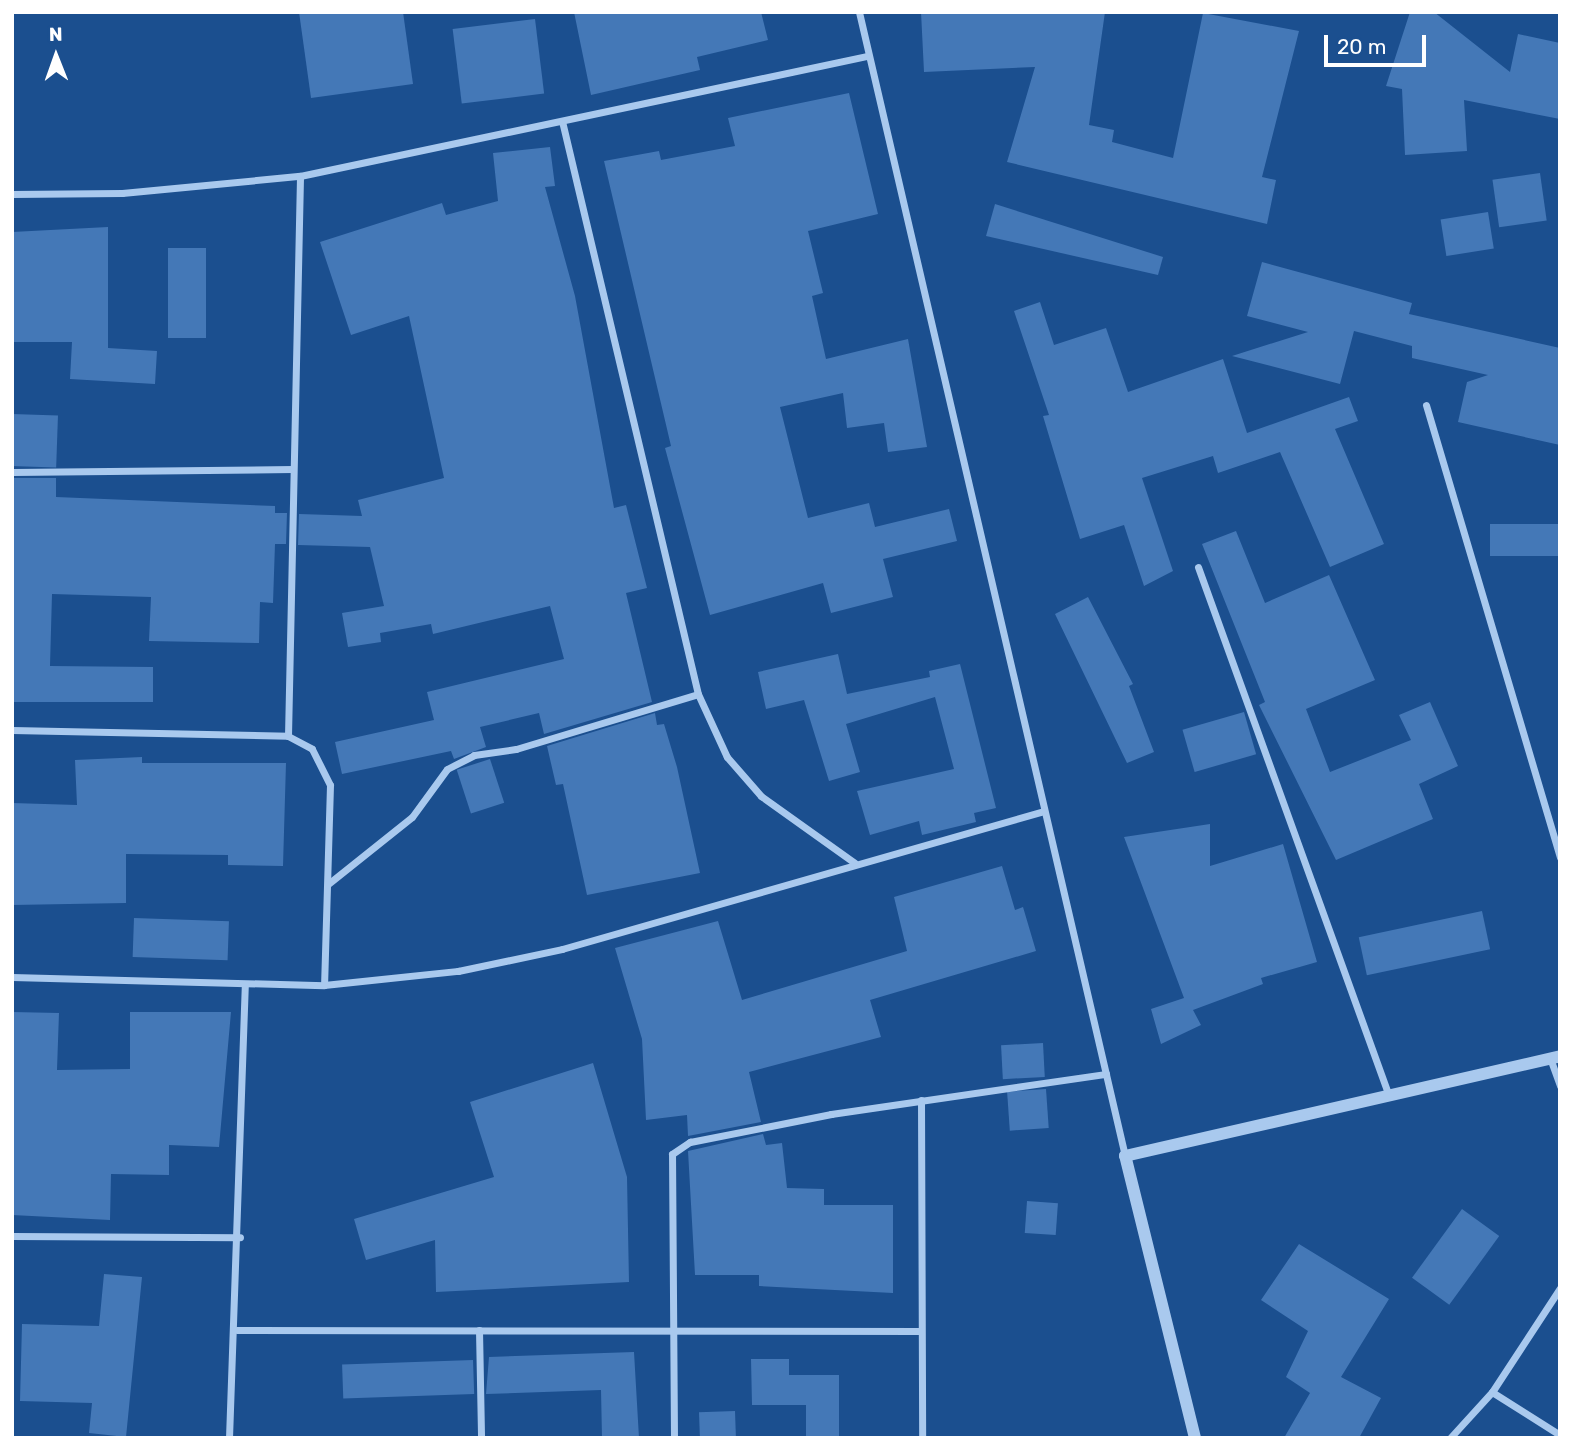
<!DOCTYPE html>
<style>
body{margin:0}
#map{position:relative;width:1572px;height:1450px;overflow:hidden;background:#1b4f8f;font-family:Rubik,sans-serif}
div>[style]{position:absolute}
.building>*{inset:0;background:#4478b7;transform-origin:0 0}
.minor>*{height:7px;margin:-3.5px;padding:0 3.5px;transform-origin:3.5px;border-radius:3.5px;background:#a9c9ee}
.tertiary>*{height:12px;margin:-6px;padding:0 6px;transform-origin:6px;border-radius:6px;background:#a9c9ee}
span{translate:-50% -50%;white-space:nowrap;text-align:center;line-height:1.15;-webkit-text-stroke:5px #1b4f8f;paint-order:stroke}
.frame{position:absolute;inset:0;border:14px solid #fff;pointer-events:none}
.north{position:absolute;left:21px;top:21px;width:70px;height:70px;-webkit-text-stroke:5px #1b4f8f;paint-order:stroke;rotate:359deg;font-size:19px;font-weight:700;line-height:28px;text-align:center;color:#fff}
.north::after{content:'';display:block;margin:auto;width:24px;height:32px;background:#fff;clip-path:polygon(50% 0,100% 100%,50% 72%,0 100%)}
.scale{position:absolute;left:1324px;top:35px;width:102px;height:32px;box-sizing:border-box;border:4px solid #fff;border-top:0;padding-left:9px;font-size:21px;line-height:24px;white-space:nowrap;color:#fff;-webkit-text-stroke:5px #1b4f8f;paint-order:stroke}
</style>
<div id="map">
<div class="building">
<div style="clip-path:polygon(299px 12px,403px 12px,413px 84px,311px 98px)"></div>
<div style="clip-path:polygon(574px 12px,761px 12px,768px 40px,697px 57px,700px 70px,591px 95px)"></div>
<div style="clip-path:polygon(921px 12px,1105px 12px,1089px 125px,1114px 130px,1112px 142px,1173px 158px,1203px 13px,1299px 31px,1262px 177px,1276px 180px,1267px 224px,1007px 162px,1035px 67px,924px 72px)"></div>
<div style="clip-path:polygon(1410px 12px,1434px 12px,1510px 72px,1518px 34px,1560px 43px,1560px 119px,1464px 100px,1467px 151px,1405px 155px,1402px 89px,1386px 86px)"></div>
<div style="left:535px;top:19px;width:75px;height:83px;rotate:83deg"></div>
<div style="clip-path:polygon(849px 93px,878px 214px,808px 231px,823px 293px,812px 296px,826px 359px,908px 339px,927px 447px,888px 452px,884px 423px,847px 428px,843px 393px,780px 407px,808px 518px,869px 503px,875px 527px,949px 509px,957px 541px,883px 559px,893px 597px,831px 613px,823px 583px,710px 615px,665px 448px,671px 446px,604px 161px,659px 151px,661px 160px,735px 146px,728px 118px)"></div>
<div style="clip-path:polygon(550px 147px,555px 186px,545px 187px,575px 296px,614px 508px,626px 505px,647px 588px,626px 593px,652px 702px,544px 734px,539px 713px,480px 727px,486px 747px,454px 759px,451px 751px,342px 774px,335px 742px,434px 720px,427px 692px,564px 659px,550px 606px,433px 634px,431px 624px,380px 633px,381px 642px,348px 647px,342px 613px,384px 606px,370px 547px,298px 545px,299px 514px,362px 516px,358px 500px,444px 478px,409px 316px,351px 335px,320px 242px,442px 203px,446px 215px,498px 201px,493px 153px)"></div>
<div style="left:1540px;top:173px;width:48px;height:48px;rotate:82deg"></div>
<div style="clip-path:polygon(995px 204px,1163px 257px,1158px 275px,986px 236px)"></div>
<div style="left:1488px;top:212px;width:37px;height:48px;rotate:81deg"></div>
<div style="clip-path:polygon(108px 227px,108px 348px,157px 351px,155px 384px,70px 379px,72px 342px,12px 342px,12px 232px)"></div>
<div style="left:168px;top:248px;width:38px;height:90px"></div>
<div style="clip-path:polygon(1262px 262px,1412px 303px,1409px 314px,1560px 348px,1560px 445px,1458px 422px,1467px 382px,1488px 375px,1412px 358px,1412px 346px,1354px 331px,1340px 384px,1232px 356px,1308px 332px,1247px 316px)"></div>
<div style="clip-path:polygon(1040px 302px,1054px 345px,1106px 328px,1128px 392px,1223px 359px,1247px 433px,1349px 397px,1358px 421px,1335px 429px,1384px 544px,1330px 567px,1280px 452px,1218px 473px,1213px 456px,1142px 478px,1173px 571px,1144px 586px,1124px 525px,1080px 539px,1043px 416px,1049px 415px,1014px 311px)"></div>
<div style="left:12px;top:414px;width:46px;height:52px;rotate:2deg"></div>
<div style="clip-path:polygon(12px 478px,56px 478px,56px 497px,275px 506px,275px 513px,287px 513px,286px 544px,275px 544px,273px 603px,260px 602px,259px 643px,149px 641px,151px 597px,52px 594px,50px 666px,153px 667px,153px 702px,12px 702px)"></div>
<div style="left:1560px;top:524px;width:32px;height:70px;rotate:90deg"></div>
<div style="clip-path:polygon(1236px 531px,1265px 603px,1329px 575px,1375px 680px,1306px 709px,1330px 772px,1411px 740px,1399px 715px,1430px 702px,1458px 766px,1419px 784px,1433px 819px,1336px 860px,1259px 705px,1265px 702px,1202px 544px)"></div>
<div style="clip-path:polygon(1088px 597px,1133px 684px,1129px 686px,1154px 752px,1127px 763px,1055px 614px)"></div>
<div style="clip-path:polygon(838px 654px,847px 694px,930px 677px,929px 671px,960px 664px,996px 808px,974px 813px,976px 822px,922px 835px,919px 821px,870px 835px,857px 791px,954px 769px,935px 697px,846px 724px,860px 772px,829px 781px,804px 700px,766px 709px,758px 672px)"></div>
<div style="left:1244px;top:712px;width:44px;height:64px;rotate:74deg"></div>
<div style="clip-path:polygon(655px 713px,657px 725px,664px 724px,677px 767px,700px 873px,587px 895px,563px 784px,556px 785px,547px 746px)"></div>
<div style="clip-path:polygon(142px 757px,142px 763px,286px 763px,283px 866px,228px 865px,228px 855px,126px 854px,126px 903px,12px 905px,12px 803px,77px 805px,75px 760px)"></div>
<div style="left:490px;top:759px;width:46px;height:35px;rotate:72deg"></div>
<div style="clip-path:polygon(1210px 824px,1210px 866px,1283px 844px,1317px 962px,1261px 978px,1263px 984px,1193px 1010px,1201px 1025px,1161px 1044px,1151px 1009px,1184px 998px,1124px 837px)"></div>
<div style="clip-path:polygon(1002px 866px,1015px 910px,1023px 907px,1036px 951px,870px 1000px,881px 1037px,749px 1072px,761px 1122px,688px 1136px,687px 1115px,646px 1120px,642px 1039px,615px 948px,718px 921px,742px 1000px,907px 951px,894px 897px)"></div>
<div style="left:1482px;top:911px;width:39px;height:126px;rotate:78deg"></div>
<div style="left:134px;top:918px;width:95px;height:39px;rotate:2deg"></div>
<div style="clip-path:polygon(12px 1012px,59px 1013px,57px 1070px,130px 1069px,130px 1012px,231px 1012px,219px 1147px,169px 1145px,169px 1175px,111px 1174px,110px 1220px,12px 1215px)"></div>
<div style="left:1043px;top:1043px;width:34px;height:42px;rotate:87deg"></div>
<div style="clip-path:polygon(593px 1063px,627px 1177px,629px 1282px,436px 1292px,435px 1240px,366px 1260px,354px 1219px,494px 1177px,470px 1102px)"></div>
<div style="left:1046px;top:1089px;width:39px;height:39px;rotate:86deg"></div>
<div style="clip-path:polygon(763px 1134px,766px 1145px,782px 1143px,787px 1188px,824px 1189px,824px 1205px,893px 1205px,893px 1293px,759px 1286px,759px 1275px,695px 1275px,688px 1151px)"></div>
<div style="left:1027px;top:1201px;width:31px;height:32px;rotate:4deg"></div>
<div style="left:1462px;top:1209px;width:46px;height:85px;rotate:36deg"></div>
<div style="clip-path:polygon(1299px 1244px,1389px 1299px,1341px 1377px,1381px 1398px,1359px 1438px,1284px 1438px,1310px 1393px,1286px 1377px,1308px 1331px,1261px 1300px)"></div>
<div style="clip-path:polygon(104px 1274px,142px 1277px,126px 1437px,89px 1433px,92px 1403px,20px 1401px,22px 1324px,99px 1326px)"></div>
<div style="clip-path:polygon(634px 1352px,639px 1438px,602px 1438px,601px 1390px,486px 1394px,489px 1357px)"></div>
<div style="clip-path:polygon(751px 1359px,789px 1359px,789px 1375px,839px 1375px,839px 1438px,806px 1438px,806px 1405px,752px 1405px)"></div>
<div style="left:473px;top:1360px;width:34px;height:131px;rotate:88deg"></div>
<div style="left:735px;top:1411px;width:27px;height:36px;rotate:88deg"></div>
</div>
<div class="minor">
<div style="left:859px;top:12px;width:1175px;rotate:76.91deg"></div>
<div style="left:562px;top:121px;width:589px;rotate:76.65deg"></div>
<div style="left:698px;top:694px;width:69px;rotate:65.3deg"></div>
<div style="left:727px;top:757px;width:52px;rotate:48.9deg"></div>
<div style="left:761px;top:796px;width:115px;rotate:35.5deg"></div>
<div style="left:12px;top:194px;width:110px;rotate:-0.5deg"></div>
<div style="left:122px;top:193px;width:179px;rotate:-5.5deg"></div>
<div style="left:300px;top:176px;width:580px;rotate:-11.95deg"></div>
<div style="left:1426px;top:405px;width:472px;rotate:73.5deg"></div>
<div style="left:12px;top:472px;width:281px;rotate:-0.6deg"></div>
<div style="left:1198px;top:567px;width:562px;rotate:70.15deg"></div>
<div style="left:12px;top:730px;width:276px;rotate:1.2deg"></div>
<div style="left:288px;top:736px;width:27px;rotate:28deg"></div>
<div style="left:312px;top:749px;width:40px;rotate:63.4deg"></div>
<div style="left:330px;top:785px;width:200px;rotate:91.7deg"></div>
<div style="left:288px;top:736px;width:560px;rotate:-88.77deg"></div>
<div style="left:328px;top:884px;width:107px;rotate:-38.6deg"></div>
<div style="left:412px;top:817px;width:59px;rotate:-53.9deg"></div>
<div style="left:447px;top:769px;width:30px;rotate:-27deg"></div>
<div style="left:474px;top:755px;width:42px;rotate:-8.1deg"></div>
<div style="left:516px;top:749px;width:190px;rotate:-16.8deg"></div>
<div style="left:12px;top:977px;width:312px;rotate:1.5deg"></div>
<div style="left:324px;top:985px;width:135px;rotate:-6deg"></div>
<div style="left:458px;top:971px;width:106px;rotate:-11.9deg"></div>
<div style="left:562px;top:949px;width:501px;rotate:-15.98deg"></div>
<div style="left:1550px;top:1058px;width:30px;rotate:70deg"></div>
<div style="left:921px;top:1100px;width:338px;rotate:89.8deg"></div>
<div style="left:12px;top:1236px;width:228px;rotate:0.3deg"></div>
<div style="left:237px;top:1330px;width:683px;rotate:0.08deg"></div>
<div style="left:479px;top:1330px;width:108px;rotate:88.9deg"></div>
<div style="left:1492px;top:1392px;width:80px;rotate:32.3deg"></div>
<div style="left:229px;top:1438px;width:454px;rotate:-88deg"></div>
<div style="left:674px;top:1438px;width:284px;rotate:-90.4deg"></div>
<div style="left:672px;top:1154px;width:22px;rotate:-34deg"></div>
<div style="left:690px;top:1142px;width:144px;rotate:-11.2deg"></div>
<div style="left:831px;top:1114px;width:278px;rotate:-8.3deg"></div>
<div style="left:1450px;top:1438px;width:62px;rotate:-47.6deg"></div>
<div style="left:1492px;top:1392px;width:124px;rotate:-56.8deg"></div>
</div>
<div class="tertiary">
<div style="left:1195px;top:1438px;width:291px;rotate:-103.9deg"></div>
<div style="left:1125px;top:1156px;width:446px;rotate:-12.9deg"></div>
</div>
<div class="frame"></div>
<div class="north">N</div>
<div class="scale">20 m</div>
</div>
